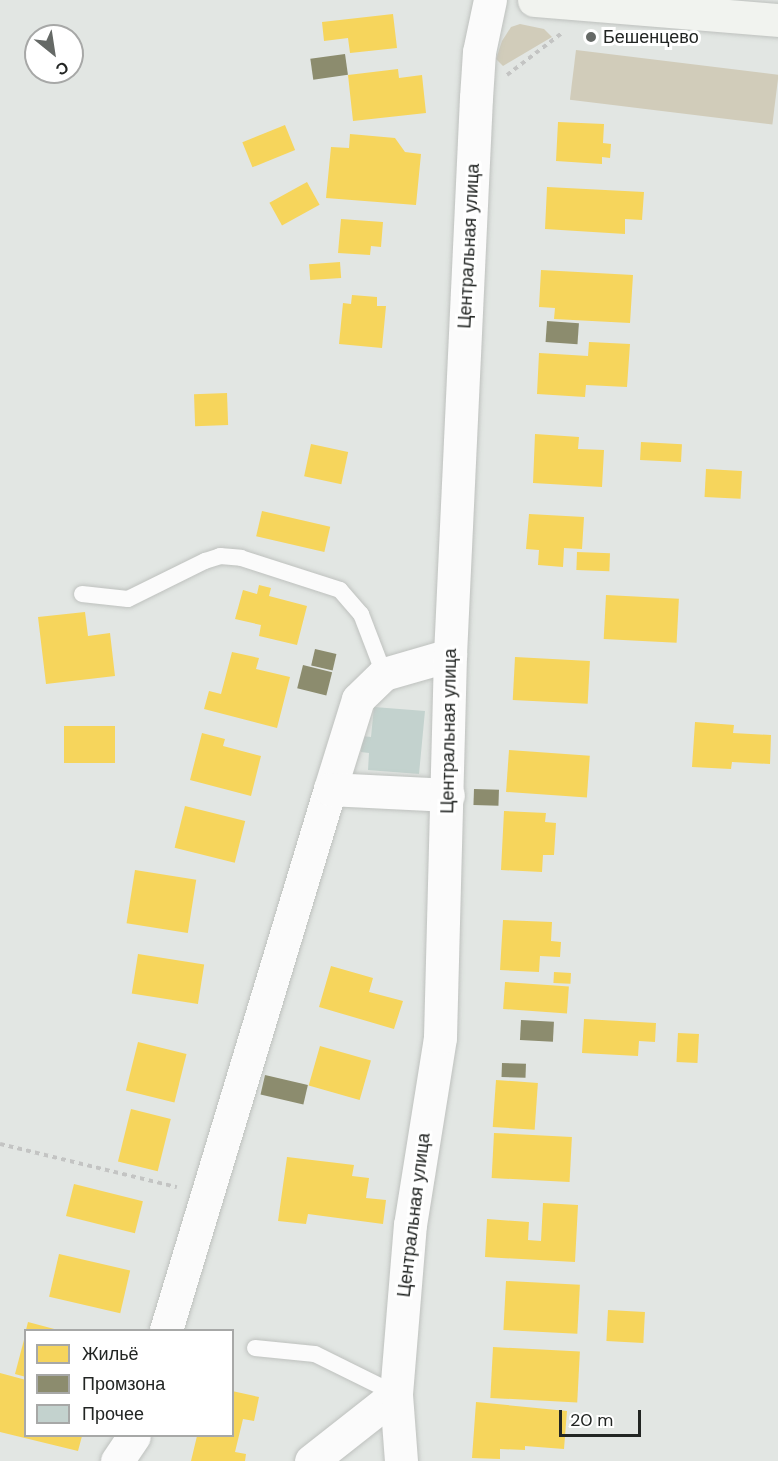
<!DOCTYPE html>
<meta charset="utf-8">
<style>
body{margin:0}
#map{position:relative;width:778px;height:1461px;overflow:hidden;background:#e2e6e3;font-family:"DM Sans",sans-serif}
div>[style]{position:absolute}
.green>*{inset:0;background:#d1ccba;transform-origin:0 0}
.homes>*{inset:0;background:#f6d55c;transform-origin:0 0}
.industry>*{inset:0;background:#8c8c6e;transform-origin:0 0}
.building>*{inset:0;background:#c3d2ce}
.path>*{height:4px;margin-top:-2px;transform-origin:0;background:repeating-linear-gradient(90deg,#c3c4c3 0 4.5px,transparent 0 9px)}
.roads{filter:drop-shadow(0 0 2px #bec1be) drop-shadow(0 0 2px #bec1be)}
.lane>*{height:16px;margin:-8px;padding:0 8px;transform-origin:8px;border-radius:8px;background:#fbfbfb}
.street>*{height:33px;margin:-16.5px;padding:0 16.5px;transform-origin:16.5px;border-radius:16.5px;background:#fbfbfb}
.secondary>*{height:33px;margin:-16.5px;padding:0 16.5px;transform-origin:16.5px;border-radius:16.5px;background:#f1f3ef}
.dots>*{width:16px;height:16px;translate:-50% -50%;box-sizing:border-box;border:3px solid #fff;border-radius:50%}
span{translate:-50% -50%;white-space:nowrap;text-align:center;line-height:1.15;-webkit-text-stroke:6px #fff;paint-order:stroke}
.poi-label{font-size:18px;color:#222523}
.left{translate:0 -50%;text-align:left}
.street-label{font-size:18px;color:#222523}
.legend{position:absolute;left:24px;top:1329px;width:210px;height:108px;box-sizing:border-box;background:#fff;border:2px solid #a7a8a7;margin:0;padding:8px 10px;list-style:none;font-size:18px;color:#222523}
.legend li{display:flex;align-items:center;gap:12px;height:30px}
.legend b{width:30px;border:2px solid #a7a8a7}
.north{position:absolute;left:24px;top:24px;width:60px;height:60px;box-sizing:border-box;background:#fff;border:2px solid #a7a8a7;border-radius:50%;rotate:150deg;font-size:16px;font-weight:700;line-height:24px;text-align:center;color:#222523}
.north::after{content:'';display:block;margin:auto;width:21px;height:27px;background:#656966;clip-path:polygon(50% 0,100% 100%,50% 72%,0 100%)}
.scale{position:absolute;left:559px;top:1410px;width:82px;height:27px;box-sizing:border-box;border:3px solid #222523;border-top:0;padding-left:8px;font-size:18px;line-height:21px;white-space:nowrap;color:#222523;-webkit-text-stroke:4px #fff;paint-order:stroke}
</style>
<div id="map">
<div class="green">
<div style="clip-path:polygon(520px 24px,544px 29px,552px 37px,503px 66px,496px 59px,502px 41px,511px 27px)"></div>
<div style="left:576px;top:50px;width:204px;height:50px;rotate:7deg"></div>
</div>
<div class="homes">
<div style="clip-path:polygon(393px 14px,397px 48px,350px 53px,348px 38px,324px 41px,322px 22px)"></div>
<div style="clip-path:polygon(398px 69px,399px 78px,422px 75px,426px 113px,353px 121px,348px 75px)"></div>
<div style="clip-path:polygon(558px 122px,604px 124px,603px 143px,611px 144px,610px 158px,602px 157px,602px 164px,556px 161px)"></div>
<div style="left:285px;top:125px;width:27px;height:46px;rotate:68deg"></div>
<div style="clip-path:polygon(350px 134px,395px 138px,405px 152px,421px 154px,416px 205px,326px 198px,331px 147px,349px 148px)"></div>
<div style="left:307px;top:182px;width:26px;height:43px;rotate:61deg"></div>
<div style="clip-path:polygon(547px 187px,644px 192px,642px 220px,625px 219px,625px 234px,545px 229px)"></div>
<div style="clip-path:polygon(341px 219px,383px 222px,381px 247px,371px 246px,370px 255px,338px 253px)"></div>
<div style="left:340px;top:262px;width:16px;height:31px;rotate:86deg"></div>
<div style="clip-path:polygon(541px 270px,633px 275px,630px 323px,554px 319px,555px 308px,539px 307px)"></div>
<div style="clip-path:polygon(352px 295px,377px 297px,377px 306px,386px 306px,382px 348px,339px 344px,343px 303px,351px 304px)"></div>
<div style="clip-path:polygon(589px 342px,630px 344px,627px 387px,586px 385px,585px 397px,537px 394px,539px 353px,588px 356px)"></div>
<div style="left:227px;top:393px;width:32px;height:33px;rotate:88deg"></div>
<div style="clip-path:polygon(535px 434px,579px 437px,578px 449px,604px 450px,602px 487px,533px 483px)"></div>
<div style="left:641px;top:442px;width:41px;height:18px;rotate:3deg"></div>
<div style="left:311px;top:444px;width:38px;height:33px;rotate:12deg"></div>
<div style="left:706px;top:469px;width:36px;height:28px;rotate:3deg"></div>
<div style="left:262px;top:511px;width:70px;height:26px;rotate:13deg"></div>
<div style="clip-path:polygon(529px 514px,584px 517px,582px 549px,564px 548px,563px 567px,538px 565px,539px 550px,526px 549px)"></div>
<div style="left:577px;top:552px;width:33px;height:18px;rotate:2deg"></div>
<div style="clip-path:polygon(259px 585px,271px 588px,269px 596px,307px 606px,297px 645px,259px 636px,261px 625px,235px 619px,243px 590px,257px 594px)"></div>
<div style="left:606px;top:595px;width:73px;height:44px;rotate:3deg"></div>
<div style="clip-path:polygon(85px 612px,88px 636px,110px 633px,115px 676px,46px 684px,38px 617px)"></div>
<div style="clip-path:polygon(232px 652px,259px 658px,256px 669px,290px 677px,277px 728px,204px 709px,209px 691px,221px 694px)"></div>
<div style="left:515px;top:657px;width:75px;height:43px;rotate:3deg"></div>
<div style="clip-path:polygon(695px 722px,734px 725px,733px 733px,771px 735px,770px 764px,732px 762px,731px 769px,692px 767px)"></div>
<div style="left:64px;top:726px;width:51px;height:37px"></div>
<div style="clip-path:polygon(202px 733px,225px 739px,223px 746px,261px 756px,251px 796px,190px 780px)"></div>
<div style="left:509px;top:750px;width:81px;height:42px;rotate:4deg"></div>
<div style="left:185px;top:806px;width:62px;height:43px;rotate:14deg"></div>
<div style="clip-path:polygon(504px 811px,546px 813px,545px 822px,556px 823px,554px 855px,543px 855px,542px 872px,501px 870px)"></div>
<div style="left:135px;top:870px;width:62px;height:54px;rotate:9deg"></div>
<div style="clip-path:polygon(503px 920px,552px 922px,551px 941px,561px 942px,560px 957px,540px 956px,539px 972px,500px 970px)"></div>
<div style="left:138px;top:954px;width:67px;height:40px;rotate:9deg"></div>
<div style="clip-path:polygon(331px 966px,373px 978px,369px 992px,403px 1001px,394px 1029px,319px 1007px)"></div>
<div style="left:554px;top:972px;width:17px;height:11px;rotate:3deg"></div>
<div style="left:505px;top:982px;width:64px;height:27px;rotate:4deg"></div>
<div style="clip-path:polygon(584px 1019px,656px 1023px,655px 1042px,639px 1041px,638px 1056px,582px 1053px)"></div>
<div style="left:678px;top:1033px;width:21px;height:29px;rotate:3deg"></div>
<div style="left:138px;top:1042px;width:50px;height:50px;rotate:14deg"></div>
<div style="left:320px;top:1046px;width:53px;height:41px;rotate:16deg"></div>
<div style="left:496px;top:1080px;width:42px;height:47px;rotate:4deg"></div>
<div style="left:131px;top:1109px;width:41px;height:54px;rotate:14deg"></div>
<div style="left:494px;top:1133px;width:78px;height:45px;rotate:3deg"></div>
<div style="clip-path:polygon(287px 1157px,354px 1165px,352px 1176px,369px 1178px,366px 1198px,386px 1200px,383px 1224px,308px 1214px,306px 1224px,278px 1221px)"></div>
<div style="left:74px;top:1184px;width:71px;height:33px;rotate:14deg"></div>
<div style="clip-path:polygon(543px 1203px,578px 1205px,575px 1262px,485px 1257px,487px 1219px,529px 1222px,528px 1240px,541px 1241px)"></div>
<div style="left:59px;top:1254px;width:73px;height:44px;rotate:13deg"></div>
<div style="left:506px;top:1281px;width:74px;height:49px;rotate:3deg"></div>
<div style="left:608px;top:1310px;width:37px;height:31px;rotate:3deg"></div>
<div style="clip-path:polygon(28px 1322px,58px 1330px,26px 1330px)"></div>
<div style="clip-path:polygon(25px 1336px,26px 1336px,26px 1377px,15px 1374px)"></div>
<div style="left:493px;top:1347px;width:87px;height:51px;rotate:3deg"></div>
<div style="clip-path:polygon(0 1373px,26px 1380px,26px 1436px,82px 1436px,78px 1451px,0 1432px)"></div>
<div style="clip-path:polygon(232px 1391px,259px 1397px,254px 1421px,243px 1419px,235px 1452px,246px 1454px,245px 1461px,191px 1461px,197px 1436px,232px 1436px)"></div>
<div style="clip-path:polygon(476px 1402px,567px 1411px,564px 1449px,525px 1446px,525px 1450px,500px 1449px,500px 1459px,472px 1458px)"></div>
</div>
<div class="industry">
<div style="left:345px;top:54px;width:21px;height:35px;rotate:82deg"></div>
<div style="left:547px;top:321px;width:32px;height:21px;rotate:4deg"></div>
<div style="left:315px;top:649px;width:22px;height:17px;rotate:13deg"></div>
<div style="left:303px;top:665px;width:30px;height:24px;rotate:14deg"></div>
<div style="left:474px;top:789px;width:25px;height:16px;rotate:2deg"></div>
<div style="left:521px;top:1020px;width:33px;height:20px;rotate:3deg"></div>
<div style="left:502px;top:1063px;width:24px;height:14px;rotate:2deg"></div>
<div style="left:265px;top:1075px;width:44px;height:20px;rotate:13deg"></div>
</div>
<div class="building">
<div style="clip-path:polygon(374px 707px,425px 711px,419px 774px,368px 770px,369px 753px,361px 752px,362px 736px,371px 737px)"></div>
</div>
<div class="path">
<div style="left:507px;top:75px;width:69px;rotate:-37.4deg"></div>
<div style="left:0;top:1144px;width:182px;rotate:13.7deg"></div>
</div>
<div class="roads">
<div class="lane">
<div style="left:82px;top:594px;width:46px;rotate:6.2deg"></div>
<div style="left:128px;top:599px;width:86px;rotate:-26.3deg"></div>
<div style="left:205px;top:561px;width:16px;rotate:-18deg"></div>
<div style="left:220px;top:556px;width:21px;rotate:5deg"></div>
<div style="left:241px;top:558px;width:104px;rotate:17.9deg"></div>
<div style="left:340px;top:590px;width:32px;rotate:49deg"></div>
<div style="left:361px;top:614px;width:64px;rotate:69deg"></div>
<div style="left:255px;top:1348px;width:60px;rotate:5.7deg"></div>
<div style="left:315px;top:1354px;width:90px;rotate:26.3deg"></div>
</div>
<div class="street">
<div style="left:330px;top:789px;width:94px;rotate:-72.7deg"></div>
<div style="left:358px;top:699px;width:36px;rotate:-44deg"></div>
<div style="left:384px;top:674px;width:69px;rotate:-16.1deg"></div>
<div style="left:166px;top:1330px;width:565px;rotate:-73.14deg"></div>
<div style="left:330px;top:789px;width:118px;rotate:2.9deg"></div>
<div style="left:117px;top:1461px;width:30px;rotate:-56deg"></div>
<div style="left:311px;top:1461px;width:108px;rotate:-38.2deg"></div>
<div style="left:401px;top:1461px;width:67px;rotate:-94.3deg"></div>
<div style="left:396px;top:1394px;width:170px;rotate:-85.3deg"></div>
<div style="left:410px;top:1225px;width:190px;rotate:-80.9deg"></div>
<div style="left:440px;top:1037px;width:382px;rotate:-88.5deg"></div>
<div style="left:450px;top:655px;width:558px;rotate:-87.33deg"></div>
<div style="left:476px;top:98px;width:46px;rotate:-86.3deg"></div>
<div style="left:479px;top:52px;width:53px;rotate:-78.1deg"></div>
</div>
<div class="secondary">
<div style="left:534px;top:0;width:245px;rotate:4.7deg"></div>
</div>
</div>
<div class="dots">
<div style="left:591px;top:37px;background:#656966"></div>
</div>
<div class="poi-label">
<span class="left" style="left:603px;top:37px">Бешенцево</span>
</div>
<div class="street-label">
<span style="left:469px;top:246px;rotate:-87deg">Центральная улица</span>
<span style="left:449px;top:731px;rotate:-89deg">Центральная улица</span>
<span style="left:414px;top:1215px;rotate:-83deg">Центральная улица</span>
</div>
<ul class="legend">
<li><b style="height:16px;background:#f6d55c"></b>Жильё</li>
<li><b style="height:16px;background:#8c8c6e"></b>Промзона</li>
<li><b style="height:16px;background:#c3d2ce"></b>Прочее</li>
</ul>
<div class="north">С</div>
<div class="scale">20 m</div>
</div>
